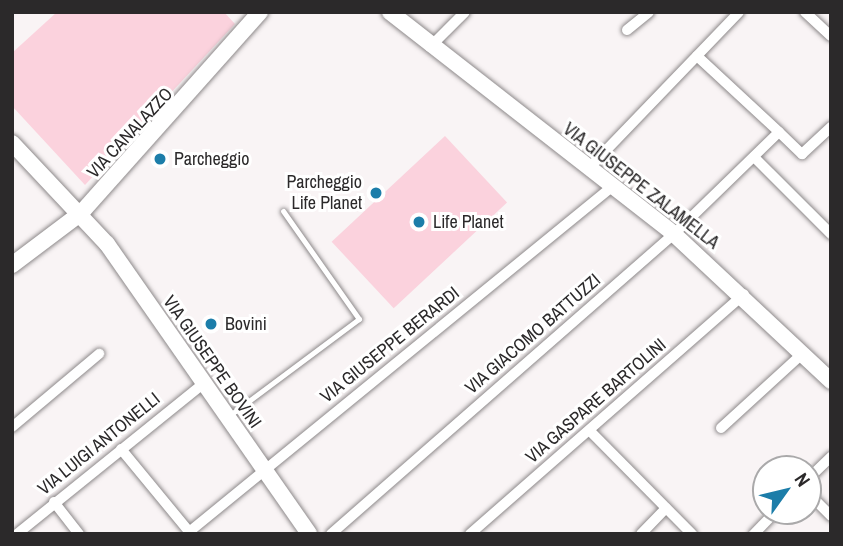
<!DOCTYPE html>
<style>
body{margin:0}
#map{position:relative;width:843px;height:546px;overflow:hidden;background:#f9f4f5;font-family:"Archivo Narrow",sans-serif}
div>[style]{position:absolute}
.green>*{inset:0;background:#fbd2dd;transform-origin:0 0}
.roads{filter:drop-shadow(0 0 2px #8d898a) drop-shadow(0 0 2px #8d898a)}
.lane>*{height:5px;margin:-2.5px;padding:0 2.5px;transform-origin:2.5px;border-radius:2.5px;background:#fff}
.street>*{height:10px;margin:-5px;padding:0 5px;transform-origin:5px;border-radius:5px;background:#fff}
.secondary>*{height:16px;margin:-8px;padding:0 8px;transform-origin:8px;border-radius:8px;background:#fff}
.dots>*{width:19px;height:19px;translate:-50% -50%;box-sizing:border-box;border:4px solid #fff;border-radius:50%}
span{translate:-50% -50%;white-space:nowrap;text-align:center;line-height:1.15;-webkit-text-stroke:6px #fff;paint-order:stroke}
.street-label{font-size:18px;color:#2b292a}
.poi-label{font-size:18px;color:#2b292a}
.left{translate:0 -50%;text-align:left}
.right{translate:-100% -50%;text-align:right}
.frame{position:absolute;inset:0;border:14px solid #2b292a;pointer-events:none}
.north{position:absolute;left:752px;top:455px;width:70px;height:70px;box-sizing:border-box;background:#fff;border:2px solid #aaa9aa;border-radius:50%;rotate:56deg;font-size:19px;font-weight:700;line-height:28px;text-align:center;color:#2b292a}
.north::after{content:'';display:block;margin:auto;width:24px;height:32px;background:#1c7da9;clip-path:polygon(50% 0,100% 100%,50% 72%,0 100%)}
</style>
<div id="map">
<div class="green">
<div style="clip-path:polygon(57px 12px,224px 12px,235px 24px,85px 185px,12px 106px,12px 53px)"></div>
<div style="left:445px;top:136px;width:91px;height:155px;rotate:47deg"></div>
</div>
<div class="roads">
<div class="lane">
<div style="left:230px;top:415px;width:161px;rotate:-36.7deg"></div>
<div style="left:359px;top:319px;width:132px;rotate:-125.1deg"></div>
</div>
<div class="street">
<div style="left:805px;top:12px;width:35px;rotate:43deg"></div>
<div style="left:627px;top:30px;width:28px;rotate:-39deg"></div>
<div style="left:430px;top:47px;width:49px;rotate:-45deg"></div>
<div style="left:697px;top:56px;width:112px;rotate:42.8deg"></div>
<div style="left:754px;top:157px;width:109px;rotate:45deg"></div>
<div style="left:589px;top:168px;width:216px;rotate:-46.1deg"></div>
<div style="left:12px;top:427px;width:114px;rotate:-40deg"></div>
<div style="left:721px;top:428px;width:111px;rotate:-42.4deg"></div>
<div style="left:590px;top:431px;width:145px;rotate:45.3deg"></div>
<div style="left:121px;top:449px;width:110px;rotate:50.5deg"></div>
<div style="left:808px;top:479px;width:32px;rotate:-44deg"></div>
<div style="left:808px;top:493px;width:33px;rotate:45deg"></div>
<div style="left:54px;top:502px;width:41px;rotate:52deg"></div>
<div style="left:189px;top:532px;width:547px;rotate:-39.22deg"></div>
<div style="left:17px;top:534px;width:240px;rotate:-38.9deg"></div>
<div style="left:331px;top:534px;width:456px;rotate:-41.2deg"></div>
<div style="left:674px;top:234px;width:146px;rotate:-44.2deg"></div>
<div style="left:779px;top:132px;width:32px;rotate:44deg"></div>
<div style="left:802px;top:154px;width:40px;rotate:-43deg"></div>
<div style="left:470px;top:534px;width:364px;rotate:-41.2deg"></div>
<div style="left:641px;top:534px;width:36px;rotate:-46deg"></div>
<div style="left:754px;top:534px;width:32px;rotate:-46deg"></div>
</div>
<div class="secondary">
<div style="left:390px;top:12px;width:360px;rotate:38deg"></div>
<div style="left:674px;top:234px;width:215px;rotate:43.1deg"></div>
<div style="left:12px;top:143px;width:139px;rotate:46.8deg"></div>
<div style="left:107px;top:244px;width:353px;rotate:55.1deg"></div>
<div style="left:12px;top:265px;width:86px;rotate:-37deg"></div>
<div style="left:81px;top:213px;width:269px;rotate:-48.3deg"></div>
</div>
</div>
<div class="dots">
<div style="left:160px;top:159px;background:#1c7da9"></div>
<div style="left:376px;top:193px;background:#1c7da9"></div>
<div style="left:419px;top:222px;background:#1c7da9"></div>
<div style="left:211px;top:324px;background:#1c7da9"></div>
</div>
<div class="street-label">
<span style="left:130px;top:133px;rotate:-47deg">VIA CANALAZZO</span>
<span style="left:641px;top:186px;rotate:38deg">VIA GIUSEPPE ZALAMELLA</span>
<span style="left:533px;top:334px;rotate:-41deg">VIA GIACOMO BATTUZZI</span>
<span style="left:390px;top:345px;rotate:-39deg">VIA GIUSEPPE BERARDI</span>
<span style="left:212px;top:362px;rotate:55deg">VIA GIUSEPPE BOVINI</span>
<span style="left:596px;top:401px;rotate:-41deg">VIA GASPARE BARTOLINI</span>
<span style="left:99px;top:444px;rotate:-39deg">VIA LUIGI ANTONELLI</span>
</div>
<div class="poi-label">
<span class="left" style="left:174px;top:159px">Parcheggio</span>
<span class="right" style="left:362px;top:193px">Parcheggio<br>Life Planet</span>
<span class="left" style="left:433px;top:222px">Life Planet</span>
<span class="left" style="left:225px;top:324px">Bovini</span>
</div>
<div class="frame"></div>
<div class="north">N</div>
</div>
